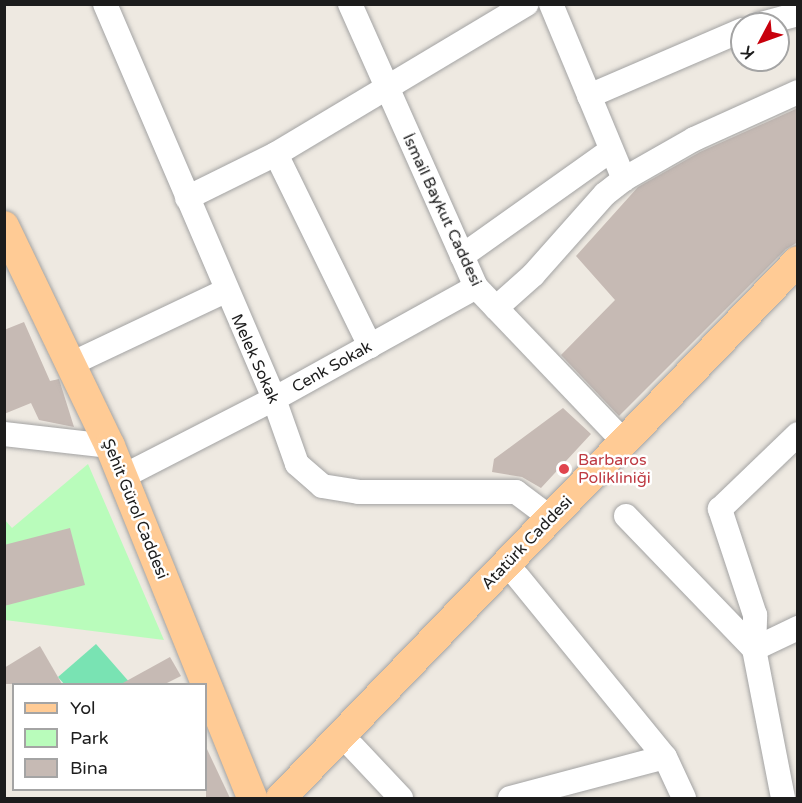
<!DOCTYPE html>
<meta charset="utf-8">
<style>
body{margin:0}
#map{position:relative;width:802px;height:803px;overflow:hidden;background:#eee9e1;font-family:"Varela Round",sans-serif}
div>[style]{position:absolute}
.park>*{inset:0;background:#b9fcbb}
.pitch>*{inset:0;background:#79e3b3}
.building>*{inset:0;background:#c6bab4}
.roads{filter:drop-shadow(0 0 2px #a3a3a3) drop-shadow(0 0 2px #a3a3a3)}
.minor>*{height:24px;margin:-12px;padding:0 12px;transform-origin:12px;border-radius:12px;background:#fff}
.major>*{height:30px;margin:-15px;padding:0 15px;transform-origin:15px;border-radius:15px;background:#ffcb95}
.dots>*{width:16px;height:16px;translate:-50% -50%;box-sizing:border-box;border:3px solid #fff;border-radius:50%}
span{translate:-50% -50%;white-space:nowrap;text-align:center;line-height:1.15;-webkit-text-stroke:5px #fff;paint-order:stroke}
.street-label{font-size:16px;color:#1c1c1c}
.health-label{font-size:16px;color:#be3a42}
.left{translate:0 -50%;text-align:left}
.frame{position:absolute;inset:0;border:6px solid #1c1c1c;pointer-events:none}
.legend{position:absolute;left:12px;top:683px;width:195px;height:108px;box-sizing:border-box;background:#fff;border:2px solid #a4a4a4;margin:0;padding:8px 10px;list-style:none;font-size:18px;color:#1c1c1c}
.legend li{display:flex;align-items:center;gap:12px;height:30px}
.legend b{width:30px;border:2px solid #a4a4a4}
.north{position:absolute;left:730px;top:12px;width:60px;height:60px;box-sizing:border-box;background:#fff;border:2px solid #a4a4a4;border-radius:50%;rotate:229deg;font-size:16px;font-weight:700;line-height:24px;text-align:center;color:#1c1c1c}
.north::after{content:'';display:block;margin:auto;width:21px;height:27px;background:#c8000c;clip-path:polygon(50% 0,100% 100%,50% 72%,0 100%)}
</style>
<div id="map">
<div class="park">
<div style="clip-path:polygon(88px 464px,164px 640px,5px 620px,4px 519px,12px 528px)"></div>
</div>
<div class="pitch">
<div style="clip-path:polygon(96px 644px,131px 684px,64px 684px,58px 677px)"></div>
</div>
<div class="building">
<div style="clip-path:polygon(798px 108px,798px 242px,786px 249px,619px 416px,561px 355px,615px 300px,576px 256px,638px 187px,700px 152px)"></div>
<div style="clip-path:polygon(24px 322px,50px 381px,59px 379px,74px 427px,39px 420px,31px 403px,4px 414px,4px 330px)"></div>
<div style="clip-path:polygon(563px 408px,591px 434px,541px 488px,522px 477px,492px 472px,494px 459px)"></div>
<div style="clip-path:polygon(70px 528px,85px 585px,4px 606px,4px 545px)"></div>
<div style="clip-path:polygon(40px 646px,62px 684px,4px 684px,4px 668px)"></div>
<div style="clip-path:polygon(170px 657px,181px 676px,165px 684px,121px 684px)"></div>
<div style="clip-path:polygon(206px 747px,230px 798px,206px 798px)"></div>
</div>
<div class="roads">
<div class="minor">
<div style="left:105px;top:4px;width:430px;rotate:66.8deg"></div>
<div style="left:274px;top:399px;width:69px;rotate:70.5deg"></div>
<div style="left:297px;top:464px;width:33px;rotate:41deg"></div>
<div style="left:322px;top:486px;width:37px;rotate:9deg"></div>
<div style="left:359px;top:492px;width:157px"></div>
<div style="left:516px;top:492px;width:45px;rotate:36.9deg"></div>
<div style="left:350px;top:4px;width:310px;rotate:66deg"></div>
<div style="left:476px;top:287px;width:214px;rotate:46.3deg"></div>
<div style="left:551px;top:4px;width:190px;rotate:67.4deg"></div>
<div style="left:761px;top:24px;width:38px;rotate:-15deg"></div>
<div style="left:589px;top:96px;width:167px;rotate:-23.3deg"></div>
<div style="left:276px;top:154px;width:214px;rotate:63.9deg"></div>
<div style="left:187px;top:198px;width:99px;rotate:-26.3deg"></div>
<div style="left:276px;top:154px;width:292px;rotate:-30.9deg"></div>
<div style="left:462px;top:256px;width:183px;rotate:-35.4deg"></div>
<div style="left:496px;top:308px;width:50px;rotate:-41.7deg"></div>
<div style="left:533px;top:275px;width:108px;rotate:-48.4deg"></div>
<div style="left:605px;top:194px;width:24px;rotate:-38deg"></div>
<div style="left:624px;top:179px;width:81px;rotate:-29.7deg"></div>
<div style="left:694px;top:139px;width:114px;rotate:-24.3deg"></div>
<div style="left:73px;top:363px;width:168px;rotate:-25.3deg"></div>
<div style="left:4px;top:434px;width:107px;rotate:6.5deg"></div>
<div style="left:122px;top:477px;width:171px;rotate:-27.2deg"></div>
<div style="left:274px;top:399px;width:231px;rotate:-29deg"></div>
<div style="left:626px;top:516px;width:185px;rotate:46.1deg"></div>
<div style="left:518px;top:577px;width:232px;rotate:50.8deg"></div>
<div style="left:665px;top:757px;width:45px;rotate:65.1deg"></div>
<div style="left:754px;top:649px;width:49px;rotate:-25.5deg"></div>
<div style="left:353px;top:747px;width:70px;rotate:46.7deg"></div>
<div style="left:510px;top:798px;width:160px;rotate:-14.8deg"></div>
<div style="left:783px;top:798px;width:152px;rotate:-101deg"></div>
<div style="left:754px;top:649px;width:34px;rotate:-88deg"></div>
<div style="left:755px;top:615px;width:112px;rotate:-108.3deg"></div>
<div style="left:720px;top:509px;width:108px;rotate:-43.9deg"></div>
</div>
<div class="major">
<div style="left:4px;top:226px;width:244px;rotate:64.3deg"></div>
<div style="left:110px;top:446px;width:380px;rotate:68deg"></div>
<div style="left:281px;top:798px;width:745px;rotate:-46.09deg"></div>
</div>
</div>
<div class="dots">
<div style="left:564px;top:469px;background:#e0444e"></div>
</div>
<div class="street-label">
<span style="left:442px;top:210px;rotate:65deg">İsmail Baykut Caddesi</span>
<span style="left:255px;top:359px;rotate:66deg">Melek Sokak</span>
<span style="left:332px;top:367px;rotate:-29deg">Cenk Sokak</span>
<span style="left:135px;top:509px;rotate:68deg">Şehit Gürol Caddesi</span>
<span style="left:527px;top:543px;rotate:-46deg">Atatürk Caddesi</span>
</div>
<div class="health-label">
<span class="left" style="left:578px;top:469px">Barbaros<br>Polikliniği</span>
</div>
<div class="frame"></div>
<ul class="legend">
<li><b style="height:8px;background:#ffcb95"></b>Yol</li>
<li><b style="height:16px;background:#b9fcbb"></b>Park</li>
<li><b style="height:16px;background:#c6bab4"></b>Bina</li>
</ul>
<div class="north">K</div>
</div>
